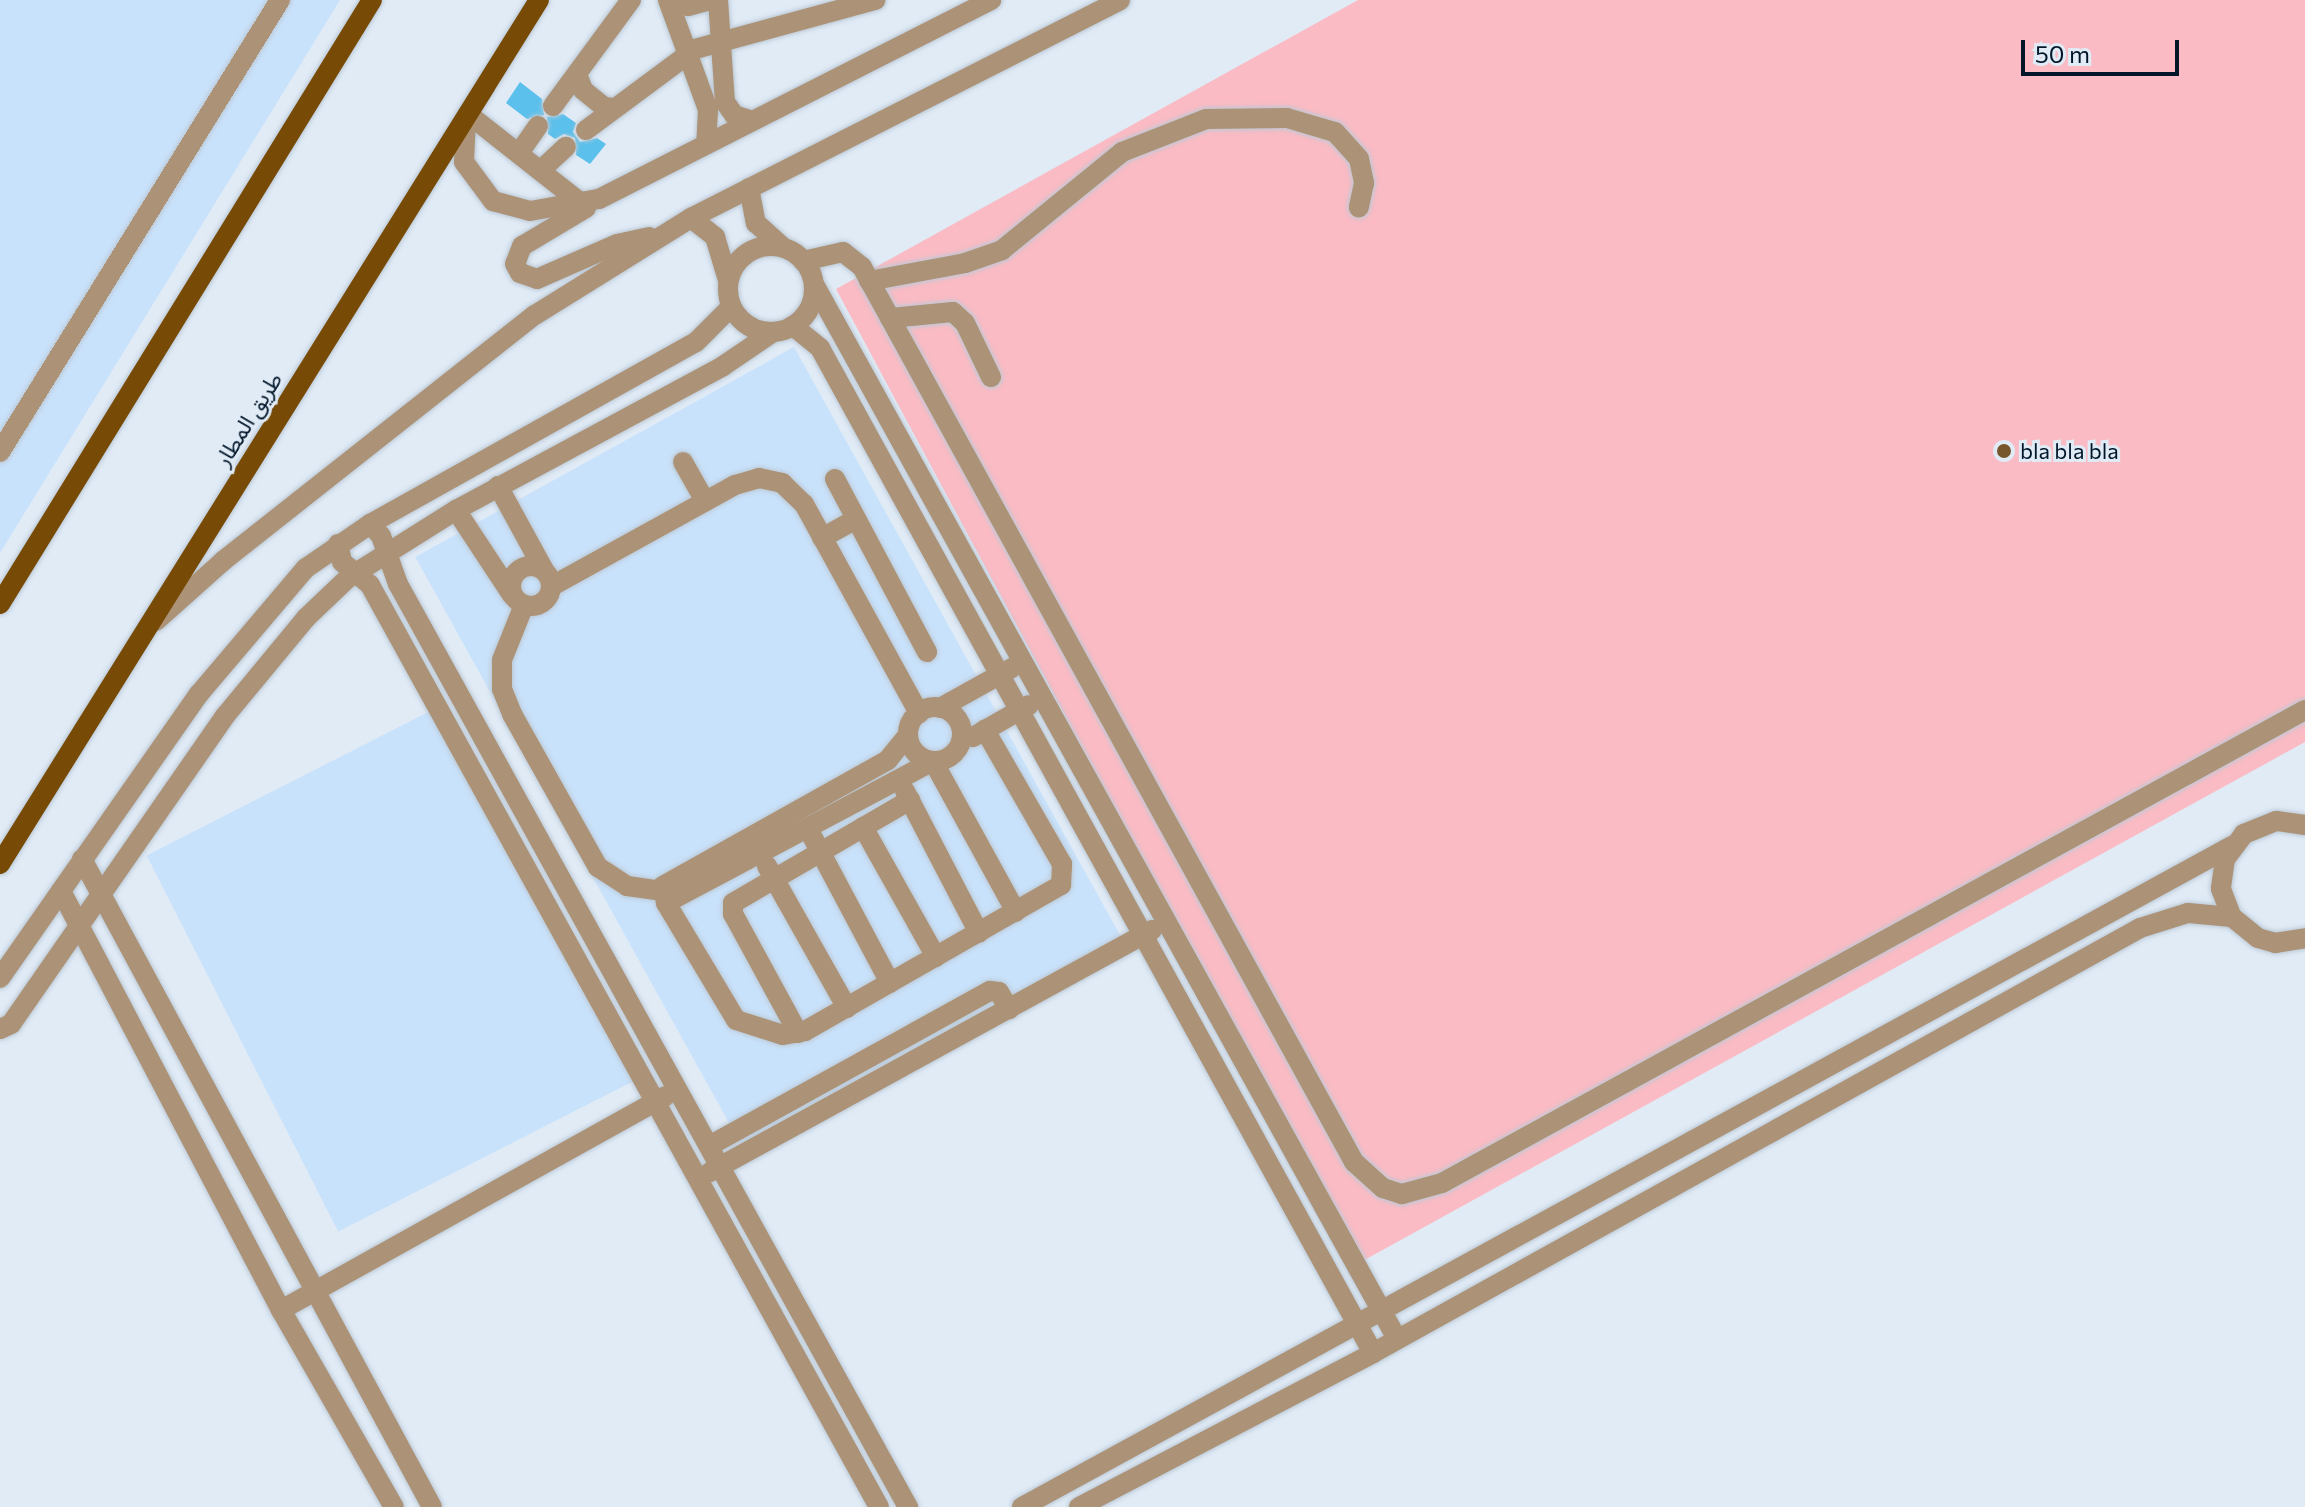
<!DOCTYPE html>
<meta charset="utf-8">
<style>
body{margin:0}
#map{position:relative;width:2305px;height:1507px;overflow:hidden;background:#e0ebf6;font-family:Commissioner,"Noto Sans Arabic",sans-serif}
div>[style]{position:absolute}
.built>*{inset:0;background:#c9e2fb;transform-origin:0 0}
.green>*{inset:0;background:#fabbc4}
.building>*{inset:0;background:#5bc0eb}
.roads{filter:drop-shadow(0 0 2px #bcc9d5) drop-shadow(0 0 2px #bcc9d5)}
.minor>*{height:20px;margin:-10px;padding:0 10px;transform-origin:10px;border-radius:10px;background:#ac9276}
.minor>.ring{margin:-10px;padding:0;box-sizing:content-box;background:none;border:20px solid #ac9276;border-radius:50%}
.major>*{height:20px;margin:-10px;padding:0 10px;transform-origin:10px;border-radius:10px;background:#774a06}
.dots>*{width:22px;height:22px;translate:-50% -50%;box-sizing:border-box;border:4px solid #e0ebf6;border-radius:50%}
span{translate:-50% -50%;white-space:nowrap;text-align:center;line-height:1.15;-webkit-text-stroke:6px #e0ebf6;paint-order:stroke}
.street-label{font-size:22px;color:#02162a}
.poi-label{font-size:22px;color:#02162a}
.left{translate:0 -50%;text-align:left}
.scale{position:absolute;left:2021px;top:40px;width:158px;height:36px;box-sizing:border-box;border:4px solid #02162a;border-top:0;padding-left:10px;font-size:24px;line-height:28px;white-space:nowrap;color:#02162a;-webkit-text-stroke:6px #e0ebf6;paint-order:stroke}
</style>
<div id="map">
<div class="built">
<div style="clip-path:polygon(0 0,340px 0,0 553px)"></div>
<div style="left:794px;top:347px;width:673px;height:433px;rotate:61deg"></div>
<div style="left:446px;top:703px;width:422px;height:336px;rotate:63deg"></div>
</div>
<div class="green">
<div style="clip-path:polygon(1358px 0,2305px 0,2305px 742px,1359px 1263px,836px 289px)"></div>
</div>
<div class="building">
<div style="clip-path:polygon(520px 82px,542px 99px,544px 115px,527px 119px,506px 103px)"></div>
<div style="clip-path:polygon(563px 114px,576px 123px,573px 132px,580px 142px,597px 138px,606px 144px,590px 164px,576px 155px,575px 138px,564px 134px,555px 139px,548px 134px,547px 117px)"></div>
</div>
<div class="roads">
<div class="minor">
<div style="left:668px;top:0;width:117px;rotate:70deg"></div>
<div style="left:708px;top:110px;width:34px;rotate:93deg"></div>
<div style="left:671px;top:0;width:18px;rotate:19deg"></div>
<div style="left:688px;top:6px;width:23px;rotate:-15deg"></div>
<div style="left:718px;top:0;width:102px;rotate:86.1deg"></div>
<div style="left:725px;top:102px;width:16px;rotate:55deg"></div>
<div style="left:734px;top:115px;width:19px;rotate:18deg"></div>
<div style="left:577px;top:74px;width:17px;rotate:69deg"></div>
<div style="left:583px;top:90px;width:27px;rotate:39deg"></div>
<div style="left:604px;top:107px;width:10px;rotate:6deg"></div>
<div style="left:553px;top:106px;width:132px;rotate:-53.7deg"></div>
<div style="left:468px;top:114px;width:144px;rotate:38.2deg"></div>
<div style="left:466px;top:118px;width:44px;rotate:92.6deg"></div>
<div style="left:464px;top:162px;width:49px;rotate:53.4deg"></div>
<div style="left:493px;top:201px;width:38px;rotate:15deg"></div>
<div style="left:530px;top:211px;width:70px;rotate:-9.9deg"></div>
<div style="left:599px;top:199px;width:440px;rotate:-26.9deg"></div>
<div style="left:586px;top:130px;width:136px;rotate:-36.6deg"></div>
<div style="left:695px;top:49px;width:187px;rotate:-15.2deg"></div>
<div style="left:519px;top:153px;width:33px;rotate:-55deg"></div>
<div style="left:541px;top:170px;width:34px;rotate:-43deg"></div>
<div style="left:749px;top:188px;width:36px;rotate:79deg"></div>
<div style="left:756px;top:223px;width:36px;rotate:42deg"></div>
<div style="left:586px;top:208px;width:74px;rotate:149.3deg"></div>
<div style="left:522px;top:246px;width:19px;rotate:111deg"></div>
<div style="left:515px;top:264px;width:10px;rotate:61deg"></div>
<div style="left:520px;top:273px;width:18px;rotate:19deg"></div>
<div style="left:537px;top:279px;width:87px;rotate:-23.6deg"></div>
<div style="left:617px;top:244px;width:33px;rotate:-12deg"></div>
<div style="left:691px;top:218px;width:31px;rotate:38deg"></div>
<div style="left:715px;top:237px;width:45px;rotate:73.2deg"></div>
<div class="ring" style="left:728px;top:246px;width:66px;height:66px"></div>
<div style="left:803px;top:261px;width:41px;rotate:-12.7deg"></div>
<div style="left:843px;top:252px;width:24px;rotate:38deg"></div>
<div style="left:862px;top:267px;width:1021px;rotate:61.2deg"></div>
<div style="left:1354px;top:1162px;width:39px;rotate:42deg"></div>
<div style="left:1383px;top:1188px;width:20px;rotate:18deg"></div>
<div style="left:1402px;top:1194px;width:41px;rotate:-15.4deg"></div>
<div style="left:1442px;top:1183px;width:984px;rotate:-28.73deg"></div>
<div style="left:869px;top:281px;width:98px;rotate:-10.6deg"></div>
<div style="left:965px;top:263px;width:39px;rotate:-19deg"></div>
<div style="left:1002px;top:250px;width:155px;rotate:-39.2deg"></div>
<div style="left:1122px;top:152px;width:90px;rotate:-21.4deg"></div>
<div style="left:1206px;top:119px;width:81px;rotate:-0.7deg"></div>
<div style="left:1287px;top:118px;width:50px;rotate:16.3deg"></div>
<div style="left:1335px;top:132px;width:36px;rotate:48deg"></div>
<div style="left:1359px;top:159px;width:25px;rotate:78deg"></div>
<div style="left:1364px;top:183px;width:25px;rotate:102deg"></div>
<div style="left:814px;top:284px;width:1205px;rotate:61.07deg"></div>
<div style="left:890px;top:318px;width:63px;rotate:-5.4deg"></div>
<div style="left:953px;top:312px;width:16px;rotate:43deg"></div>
<div style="left:965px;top:323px;width:60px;rotate:64.3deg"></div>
<div style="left:793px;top:326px;width:35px;rotate:39deg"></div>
<div style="left:820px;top:348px;width:1147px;rotate:61.18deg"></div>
<div style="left:0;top:452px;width:532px;rotate:-58.22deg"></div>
<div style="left:683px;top:462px;width:45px;rotate:60.6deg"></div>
<div style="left:835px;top:479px;width:196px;rotate:62deg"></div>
<div style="left:498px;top:486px;width:96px;rotate:61.3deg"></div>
<div style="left:456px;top:510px;width:102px;rotate:56.6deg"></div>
<div style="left:370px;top:524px;width:16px;rotate:47deg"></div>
<div style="left:381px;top:536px;width:51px;rotate:70.5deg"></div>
<div style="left:398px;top:584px;width:1055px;rotate:61.08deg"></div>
<div style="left:822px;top:538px;width:39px;rotate:-29deg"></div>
<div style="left:338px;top:544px;width:18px;rotate:77deg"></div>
<div style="left:342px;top:562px;width:36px;rotate:39deg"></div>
<div style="left:370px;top:585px;width:1053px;rotate:61.1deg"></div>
<div class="ring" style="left:511px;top:566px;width:20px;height:20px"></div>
<div style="left:552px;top:586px;width:209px;rotate:-28.9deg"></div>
<div style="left:735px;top:485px;width:25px;rotate:-16deg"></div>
<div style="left:759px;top:478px;width:24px;rotate:12deg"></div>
<div style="left:782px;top:483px;width:30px;rotate:44deg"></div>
<div style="left:804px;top:504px;width:239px;rotate:61.2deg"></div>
<div style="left:524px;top:605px;width:59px;rotate:111.8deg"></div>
<div style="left:502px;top:660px;width:29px;rotate:90deg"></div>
<div style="left:502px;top:689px;width:27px;rotate:68deg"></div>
<div style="left:512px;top:714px;width:176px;rotate:60.7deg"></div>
<div style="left:598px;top:867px;width:35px;rotate:33deg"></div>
<div style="left:627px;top:886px;width:35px;rotate:8deg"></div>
<div style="left:156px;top:621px;width:90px;rotate:-41.8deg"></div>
<div style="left:223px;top:561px;width:397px;rotate:-38.3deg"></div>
<div style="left:535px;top:315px;width:184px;rotate:-31.9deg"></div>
<div style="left:691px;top:218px;width:481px;rotate:-26.9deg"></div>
<div class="ring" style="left:908px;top:707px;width:34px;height:34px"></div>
<div style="left:940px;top:708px;width:82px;rotate:-29.1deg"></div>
<div style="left:908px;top:735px;width:32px;rotate:129deg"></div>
<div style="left:888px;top:760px;width:258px;rotate:150.8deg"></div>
<div style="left:663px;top:886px;width:17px;rotate:80deg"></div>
<div style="left:666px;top:903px;width:136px;rotate:59.1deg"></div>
<div style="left:736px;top:1020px;width:49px;rotate:17.7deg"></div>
<div style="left:783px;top:1035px;width:22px;rotate:-10deg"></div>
<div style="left:805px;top:1031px;width:295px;rotate:-29.7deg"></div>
<div style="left:1061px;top:885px;width:21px;rotate:-87deg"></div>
<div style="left:1062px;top:864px;width:155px;rotate:-119.9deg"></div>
<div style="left:973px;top:737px;width:64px;rotate:-29.7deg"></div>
<div style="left:905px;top:791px;width:160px;rotate:62.5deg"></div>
<div style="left:2305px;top:825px;width:29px;rotate:-172deg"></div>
<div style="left:2276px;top:821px;width:35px;rotate:158deg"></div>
<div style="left:2244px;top:834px;width:31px;rotate:127deg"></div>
<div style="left:2225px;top:859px;width:30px;rotate:98deg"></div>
<div style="left:2221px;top:889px;width:30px;rotate:69deg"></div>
<div style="left:2232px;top:917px;width:33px;rotate:39deg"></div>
<div style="left:2258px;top:938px;width:18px;rotate:16deg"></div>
<div style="left:2275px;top:943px;width:30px;rotate:-9deg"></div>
<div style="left:863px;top:827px;width:149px;rotate:60.7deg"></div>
<div style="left:813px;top:838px;width:164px;rotate:62deg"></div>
<div style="left:82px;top:859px;width:736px;rotate:61.63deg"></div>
<div style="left:767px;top:866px;width:163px;rotate:60.6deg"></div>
<div style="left:61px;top:891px;width:473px;rotate:62.3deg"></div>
<div style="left:281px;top:1310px;width:227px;rotate:60.2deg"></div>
<div style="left:666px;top:903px;width:302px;rotate:-28deg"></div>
<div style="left:933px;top:761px;width:172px;rotate:61.2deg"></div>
<div style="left:0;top:978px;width:347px;rotate:-55deg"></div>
<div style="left:199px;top:694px;width:165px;rotate:-49.7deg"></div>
<div style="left:306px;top:568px;width:78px;rotate:-34.5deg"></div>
<div style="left:370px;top:524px;width:373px;rotate:-29.2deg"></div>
<div style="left:696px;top:342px;width:49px;rotate:-45deg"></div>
<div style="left:0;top:1029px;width:12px;rotate:-24deg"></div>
<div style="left:11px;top:1024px;width:375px;rotate:-55.2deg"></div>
<div style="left:225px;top:716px;width:127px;rotate:-50.4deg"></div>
<div style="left:306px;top:618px;width:58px;rotate:-43.6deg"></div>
<div style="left:348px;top:578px;width:128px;rotate:-32.2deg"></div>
<div style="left:456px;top:510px;width:303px;rotate:-28.3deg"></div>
<div style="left:723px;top:366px;width:60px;rotate:-34.2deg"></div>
<div style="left:798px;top:1033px;width:136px;rotate:-118.6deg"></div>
<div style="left:733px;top:914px;width:11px;rotate:-90deg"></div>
<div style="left:733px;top:903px;width:205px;rotate:-30.2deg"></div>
<div style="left:709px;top:1146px;width:321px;rotate:-28.9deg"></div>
<div style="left:990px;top:991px;width:9px;rotate:6deg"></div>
<div style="left:999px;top:992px;width:20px;rotate:60deg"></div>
<div style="left:710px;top:1172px;width:504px;rotate:-28.7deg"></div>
<div style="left:281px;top:1310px;width:440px;rotate:-29.1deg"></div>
<div style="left:1022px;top:1507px;width:1379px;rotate:-28.65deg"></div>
<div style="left:1079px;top:1507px;width:332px;rotate:-27.6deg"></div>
<div style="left:1373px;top:1353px;width:877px;rotate:-28.99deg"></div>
<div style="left:2140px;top:928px;width:50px;rotate:-17.4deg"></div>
<div style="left:2188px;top:913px;width:44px;rotate:5.2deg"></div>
</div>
<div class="major">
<div style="left:0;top:604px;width:709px;rotate:-58.37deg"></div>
<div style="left:0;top:864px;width:1018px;rotate:-58.04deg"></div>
</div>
</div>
<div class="dots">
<div style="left:2004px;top:451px;background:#77552d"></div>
</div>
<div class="street-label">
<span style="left:248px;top:419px;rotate:-58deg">طريق المطار</span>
</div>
<div class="poi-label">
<span class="left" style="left:2020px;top:451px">bla bla bla</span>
</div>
<div class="scale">50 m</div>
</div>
